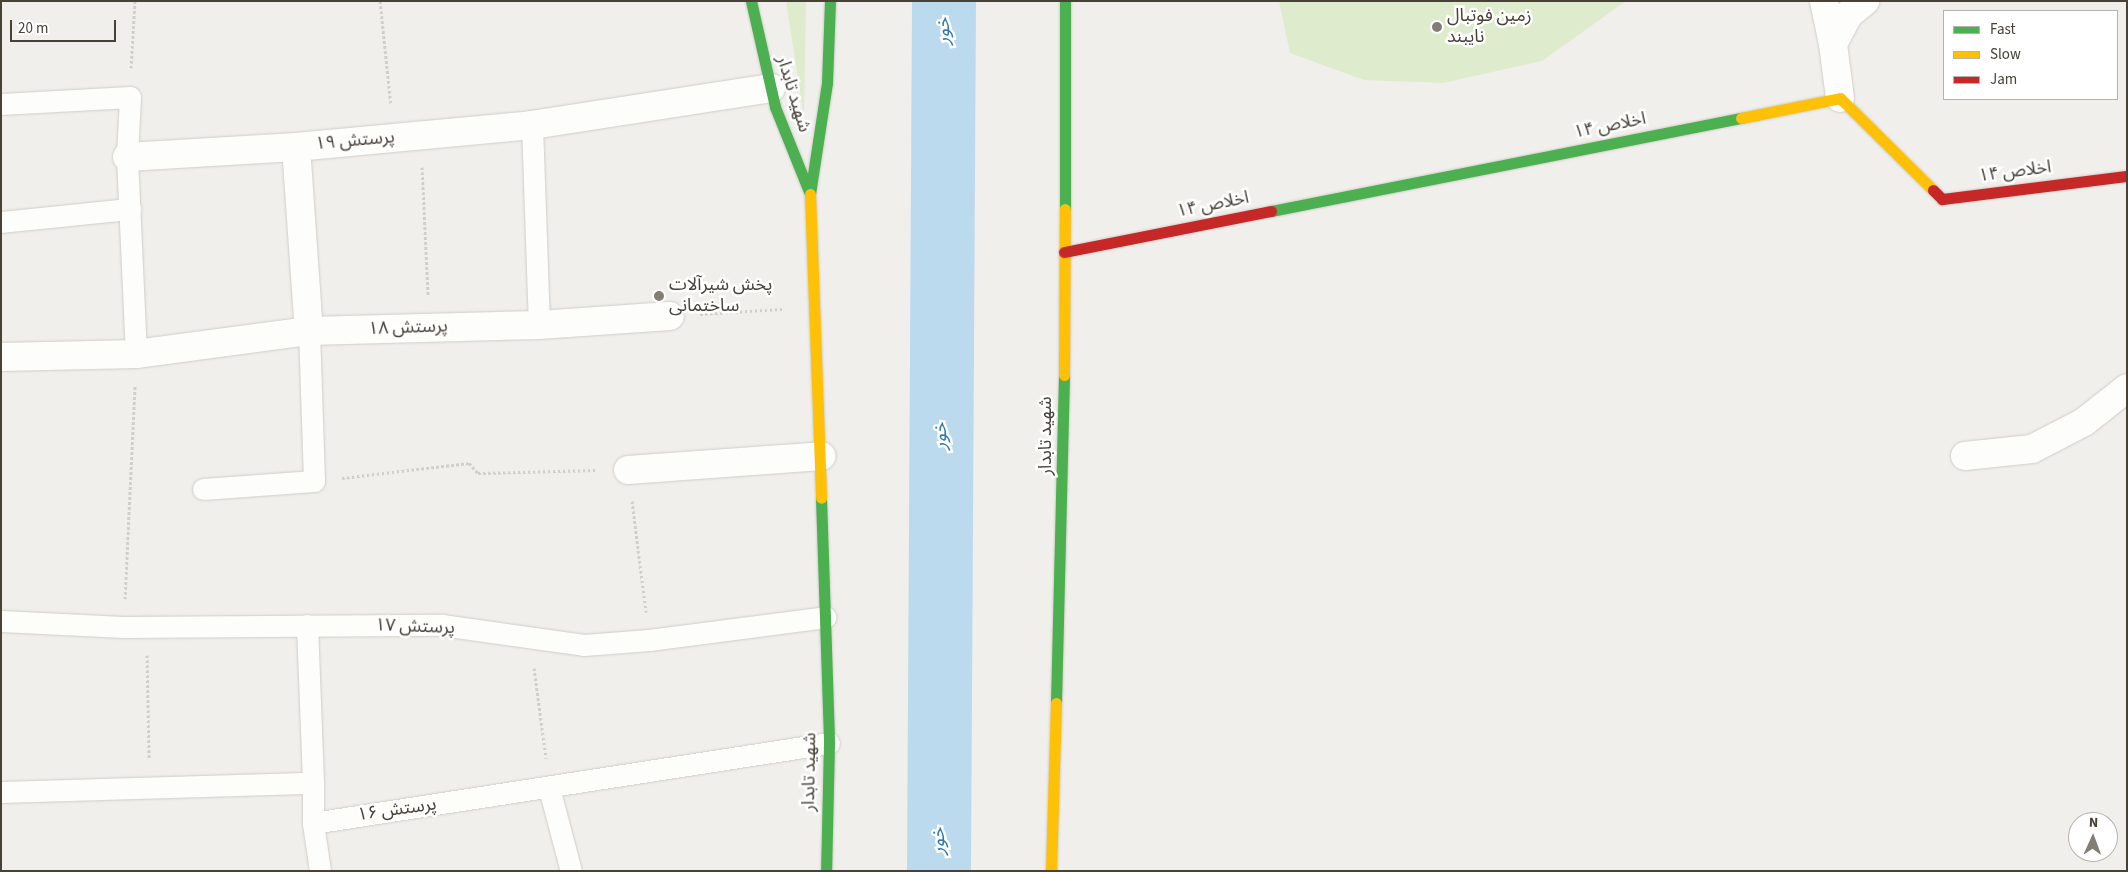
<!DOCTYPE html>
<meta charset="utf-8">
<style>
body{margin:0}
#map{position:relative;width:2128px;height:872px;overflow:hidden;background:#f1efeb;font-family:"Source Sans 3","Noto Sans Arabic",sans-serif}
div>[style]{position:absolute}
.green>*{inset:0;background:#deebcc}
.river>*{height:64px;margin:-32px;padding:0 32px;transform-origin:32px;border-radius:32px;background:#bcdaee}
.path>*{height:3px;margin-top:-1.5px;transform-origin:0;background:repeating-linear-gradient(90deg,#d1cfca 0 2.5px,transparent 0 5px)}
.roads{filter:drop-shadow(0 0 1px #cfcdc8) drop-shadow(0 0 1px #cfcdc8)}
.lane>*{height:21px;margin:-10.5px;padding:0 10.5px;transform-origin:10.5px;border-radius:10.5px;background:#fdfdfc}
.street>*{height:28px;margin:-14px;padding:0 14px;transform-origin:14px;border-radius:14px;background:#fdfdfc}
.fast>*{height:11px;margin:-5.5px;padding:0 5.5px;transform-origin:5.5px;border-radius:5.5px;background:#4caf50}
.slow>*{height:11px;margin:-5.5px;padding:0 5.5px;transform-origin:5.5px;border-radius:5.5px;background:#ffc107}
.jam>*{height:11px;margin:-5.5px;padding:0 5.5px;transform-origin:5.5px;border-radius:5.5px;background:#c62828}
.dots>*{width:14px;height:14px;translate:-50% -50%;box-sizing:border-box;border:2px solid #fff;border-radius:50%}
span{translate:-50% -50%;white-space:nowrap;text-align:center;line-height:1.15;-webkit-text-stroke:5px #fff;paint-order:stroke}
.poi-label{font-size:18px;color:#474137}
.left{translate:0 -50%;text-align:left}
.street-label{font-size:18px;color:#474137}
.water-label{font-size:19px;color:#317bb2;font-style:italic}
.frame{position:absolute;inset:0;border:2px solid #474137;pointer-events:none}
.legend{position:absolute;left:1943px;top:10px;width:175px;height:90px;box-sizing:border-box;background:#fff;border:1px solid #b5b3af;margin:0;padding:6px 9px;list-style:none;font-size:15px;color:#474137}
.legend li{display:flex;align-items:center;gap:10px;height:25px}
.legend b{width:25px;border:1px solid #b5b3af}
.north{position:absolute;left:2068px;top:812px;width:50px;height:50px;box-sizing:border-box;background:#fff;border:1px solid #b5b3af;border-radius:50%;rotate:2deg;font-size:14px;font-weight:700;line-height:20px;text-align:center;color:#474137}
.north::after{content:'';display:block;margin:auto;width:18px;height:22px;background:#827e76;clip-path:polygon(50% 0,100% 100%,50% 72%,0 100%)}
.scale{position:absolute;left:10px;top:20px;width:106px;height:22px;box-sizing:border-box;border:2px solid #474137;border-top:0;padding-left:6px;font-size:15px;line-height:18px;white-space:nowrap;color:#474137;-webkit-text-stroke:4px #fff;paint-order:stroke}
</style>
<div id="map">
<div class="green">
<div style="clip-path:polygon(786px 1px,806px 1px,804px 117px)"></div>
<div style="clip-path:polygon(1279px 1px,1626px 1px,1542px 61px,1443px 83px,1364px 80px,1290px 53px)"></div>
</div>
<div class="river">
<div style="left:939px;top:871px;width:870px;rotate:-89.67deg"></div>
</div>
<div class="path">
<div style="left:380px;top:1px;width:105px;rotate:84deg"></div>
<div style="left:131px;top:68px;width:67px;rotate:-86.6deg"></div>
<div style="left:422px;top:167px;width:129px;rotate:87.3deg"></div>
<div style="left:700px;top:314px;width:82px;rotate:-3.5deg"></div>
<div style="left:342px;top:478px;width:128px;rotate:-6.7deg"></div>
<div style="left:469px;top:463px;width:13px;rotate:48deg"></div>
<div style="left:478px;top:473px;width:118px;rotate:-1.5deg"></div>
<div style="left:632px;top:501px;width:112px;rotate:82.8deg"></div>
<div style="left:125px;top:599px;width:213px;rotate:-87.3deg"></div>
<div style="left:147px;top:655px;width:104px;rotate:88.9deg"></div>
<div style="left:534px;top:668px;width:91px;rotate:82.4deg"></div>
</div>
<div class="roads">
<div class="lane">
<div style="left:1px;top:104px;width:129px;rotate:-3.1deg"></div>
<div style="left:130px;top:97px;width:60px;rotate:92.9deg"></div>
<div style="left:127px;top:157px;width:197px;rotate:87.4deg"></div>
<div style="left:532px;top:125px;width:200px;rotate:88deg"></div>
<div style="left:1px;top:222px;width:130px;rotate:-5.8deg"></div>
<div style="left:203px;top:489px;width:111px;rotate:-4.1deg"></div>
<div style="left:314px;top:481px;width:150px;rotate:-91.9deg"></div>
<div style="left:1px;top:621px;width:122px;rotate:2.8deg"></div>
<div style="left:123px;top:627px;width:319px;rotate:-0.4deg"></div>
<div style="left:442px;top:625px;width:143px;rotate:8deg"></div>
<div style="left:584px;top:645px;width:65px;rotate:-4.4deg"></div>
<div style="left:649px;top:640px;width:178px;rotate:-7.4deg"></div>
<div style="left:307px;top:625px;width:158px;rotate:87.8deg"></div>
<div style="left:549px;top:788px;width:86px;rotate:75.2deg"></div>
<div style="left:1px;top:792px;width:312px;rotate:-1.7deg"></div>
<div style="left:313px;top:783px;width:40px;rotate:90deg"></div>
<div style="left:313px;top:823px;width:522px;rotate:-8.81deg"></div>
<div style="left:313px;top:823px;width:49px;rotate:81.7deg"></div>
</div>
<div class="street">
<div style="left:1824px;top:1px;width:44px;rotate:78.2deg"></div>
<div style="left:1840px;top:98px;width:54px;rotate:-97.4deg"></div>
<div style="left:1833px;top:44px;width:34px;rotate:-62deg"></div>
<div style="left:1849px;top:14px;width:21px;rotate:-39deg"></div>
<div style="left:296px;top:147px;width:184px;rotate:86deg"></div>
<div style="left:127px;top:157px;width:169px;rotate:-3.4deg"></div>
<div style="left:296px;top:147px;width:237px;rotate:-5.3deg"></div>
<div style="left:532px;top:125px;width:242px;rotate:-8.8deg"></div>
<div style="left:1px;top:357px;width:135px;rotate:-1.3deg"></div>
<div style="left:136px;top:354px;width:175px;rotate:-7.6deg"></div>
<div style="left:309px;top:331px;width:230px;rotate:-1.5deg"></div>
<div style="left:539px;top:325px;width:131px;rotate:-3.9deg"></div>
<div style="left:1965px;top:456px;width:67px;rotate:-6deg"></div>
<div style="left:2032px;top:449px;width:59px;rotate:-27.4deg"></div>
<div style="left:2084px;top:422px;width:55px;rotate:-38.3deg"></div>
<div style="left:628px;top:470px;width:194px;rotate:-4.1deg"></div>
</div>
<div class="fast">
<div style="left:751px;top:1px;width:109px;rotate:77.2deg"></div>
<div style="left:775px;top:107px;width:94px;rotate:68.1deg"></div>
<div style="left:810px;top:194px;width:112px;rotate:-81.3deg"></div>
<div style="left:827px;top:83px;width:82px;rotate:-87.9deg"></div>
<div style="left:1065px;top:209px;width:208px;rotate:-90deg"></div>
<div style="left:1271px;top:211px;width:479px;rotate:-11.2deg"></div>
<div style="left:821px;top:498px;width:245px;rotate:88.1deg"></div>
<div style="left:829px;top:743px;width:128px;rotate:91.3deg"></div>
<div style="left:1056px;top:703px;width:328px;rotate:-88.6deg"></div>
</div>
<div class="slow">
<div style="left:1741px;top:118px;width:101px;rotate:-11.4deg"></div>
<div style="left:1840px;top:98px;width:131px;rotate:44.7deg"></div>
<div style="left:810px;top:194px;width:304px;rotate:87.9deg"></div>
<div style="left:1064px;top:375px;width:166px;rotate:-89.7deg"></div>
<div style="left:1051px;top:871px;width:168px;rotate:-88.3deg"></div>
</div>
<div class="jam">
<div style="left:1933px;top:190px;width:13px;rotate:45deg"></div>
<div style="left:1942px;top:199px;width:186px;rotate:-7.1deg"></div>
<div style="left:1064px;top:252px;width:211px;rotate:-11.2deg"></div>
</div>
</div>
<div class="dots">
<div style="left:1437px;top:27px;background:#827e76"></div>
<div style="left:659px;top:296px;background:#827e76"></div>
</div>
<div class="poi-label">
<span class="left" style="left:1447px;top:27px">زمین فوتبال<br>نایبند</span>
<span class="left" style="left:669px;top:296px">پخش شیرآلات<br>ساختمانی</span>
</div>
<div class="street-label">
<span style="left:793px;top:94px;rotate:73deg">شهید تابدار</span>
<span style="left:1610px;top:126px;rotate:-11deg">اخلاص ۱۴</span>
<span style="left:355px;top:141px;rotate:-5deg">پرستش ۱۹</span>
<span style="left:2015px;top:172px;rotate:-7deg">اخلاص ۱۴</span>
<span style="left:1213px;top:205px;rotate:-11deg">اخلاص ۱۴</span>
<span style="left:408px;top:328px;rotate:-2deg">پرستش ۱۸</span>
<span style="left:1046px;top:436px;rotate:-90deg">شهید تابدار</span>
<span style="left:415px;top:627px;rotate:2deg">پرستش ۱۷</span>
<span style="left:810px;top:772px;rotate:-89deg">شهید تابدار</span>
<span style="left:397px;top:810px;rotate:-8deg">پرستش ۱۶</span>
</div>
<div class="water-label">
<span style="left:944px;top:31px;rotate:-90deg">خور</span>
<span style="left:941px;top:436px;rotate:-90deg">خور</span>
<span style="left:939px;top:841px;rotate:-90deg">خور</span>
</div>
<div class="frame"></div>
<ul class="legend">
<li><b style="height:6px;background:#4caf50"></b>Fast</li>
<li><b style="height:6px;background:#ffc107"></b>Slow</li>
<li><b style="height:6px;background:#c62828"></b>Jam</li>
</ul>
<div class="north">N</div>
<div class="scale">20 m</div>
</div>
